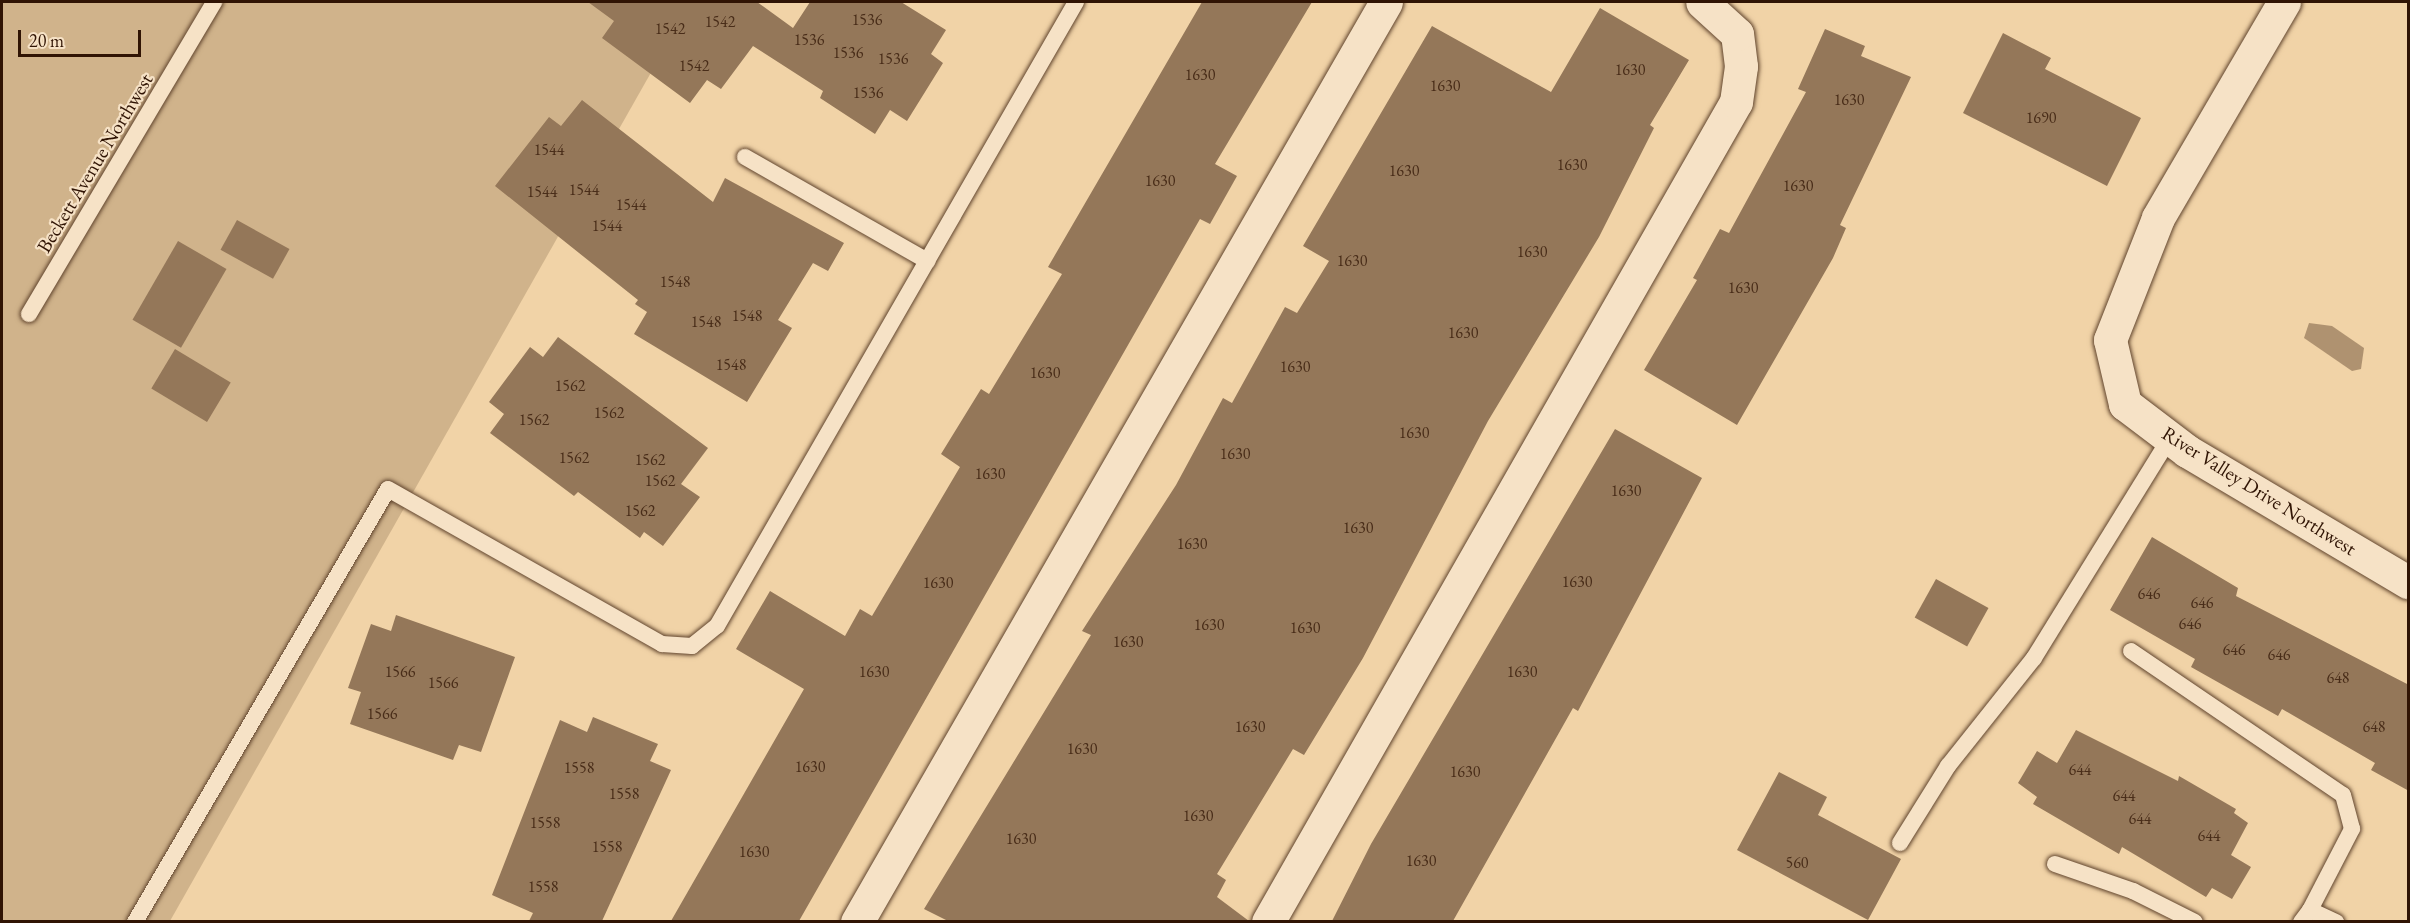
<!DOCTYPE html>
<style>
body{margin:0}
#map{position:relative;width:2410px;height:923px;overflow:hidden;background:#f1d3a7;font-family:"EB Garamond",serif}
div>[style]{position:absolute}
.green>*{inset:0;background:#d0b38b}
.water>*{inset:0;background:#af9270}
.building>*{inset:0;background:#947759;transform-origin:0 0}
.roads{filter:drop-shadow(0 0 2px #60442d) drop-shadow(0 0 2px #60442d)}
.service>*{height:16px;margin:-8px;padding:0 8px;transform-origin:8px;border-radius:8px;background:#f6e2c6}
.minor>*{height:33px;margin:-16.5px;padding:0 16.5px;transform-origin:16.5px;border-radius:16.5px;background:#f6e2c6}
span{translate:-50% -50%;white-space:nowrap;text-align:center;line-height:1.15;-webkit-text-stroke:4.5px #f6e2c6;paint-order:stroke}
.number-label{font-size:16px;color:#492d19}
.number-label span{-webkit-text-stroke-width:0}
.street-label{font-size:20px;color:#301404}
.frame{position:absolute;inset:0;border:3px solid #301404;pointer-events:none}
.scale{position:absolute;left:18px;top:30px;width:123px;height:27px;box-sizing:border-box;border:3px solid #301404;border-top:0;padding-left:8px;font-size:18px;line-height:21px;white-space:nowrap;color:#301404;-webkit-text-stroke:4px #f6e2c6;paint-order:stroke}
</style>
<div id="map">
<div class="green">
<div style="clip-path:polygon(2px 2px,691px 2px,170px 921px,2px 922px)"></div>
</div>
<div class="water">
<div style="clip-path:polygon(2309px 323px,2332px 326px,2364px 348px,2361px 369px,2352px 371px,2304px 338px)"></div>
</div>
<div class="building">
<div style="clip-path:polygon(588px 2px,757px 2px,793px 28px,810px 2px,901px 2px,946px 30px,931px 54px,943px 63px,907px 121px,890px 110px,875px 134px,820px 98px,823px 91px,753px 46px,721px 89px,707px 80px,690px 103px,602px 38px,614px 21px)"></div>
<div style="clip-path:polygon(1202px 2px,1312px 2px,1215px 164px,1237px 176px,1210px 224px,1200px 219px,799px 921px,671px 921px,804px 689px,736px 649px,770px 591px,845px 636px,860px 609px,872px 616px,960px 467px,941px 454px,981px 389px,989px 394px,1062px 274px,1048px 267px)"></div>
<div style="clip-path:polygon(1600px 8px,1689px 60px,1650px 125px,1654px 128px,1599px 237px,1488px 421px,1363px 658px,1304px 755px,1293px 749px,1217px 874px,1226px 880px,1217px 897px,1249px 921px,948px 921px,924px 909px,1091px 635px,1082px 631px,1176px 485px,1223px 398px,1232px 403px,1285px 307px,1297px 313px,1329px 261px,1303px 246px,1432px 26px,1551px 92px)"></div>
<div style="clip-path:polygon(1825px 29px,1865px 46px,1861px 56px,1911px 77px,1840px 225px,1846px 228px,1833px 258px,1737px 425px,1644px 370px,1697px 280px,1693px 278px,1720px 229px,1729px 233px,1806px 92px,1798px 89px)"></div>
<div style="clip-path:polygon(2003px 33px,2051px 58px,2045px 69px,2141px 118px,2107px 186px,1963px 113px)"></div>
<div style="clip-path:polygon(582px 100px,713px 202px,725px 178px,844px 243px,828px 271px,813px 263px,778px 320px,792px 328px,747px 402px,634px 334px,647px 312px,635px 304px,638px 300px,495px 186px,549px 117px,561px 126px)"></div>
<div style="left:237px;top:220px;width:60px;height:34px;rotate:29deg"></div>
<div style="left:178px;top:241px;width:56px;height:91px;rotate:30deg"></div>
<div style="clip-path:polygon(558px 337px,708px 448px,681px 484px,700px 497px,663px 546px,644px 532px,640px 538px,578px 492px,574px 496px,490px 433px,504px 414px,489px 402px,530px 347px,543px 357px)"></div>
<div style="left:175px;top:349px;width:65px;height:46px;rotate:31deg"></div>
<div style="clip-path:polygon(1615px 429px,1702px 478px,1578px 711px,1573px 708px,1453px 921px,1332px 921px,1371px 844px)"></div>
<div style="clip-path:polygon(2152px 537px,2238px 588px,2236px 596px,2409px 685px,2409px 791px,2371px 770px,2375px 763px,2282px 709px,2278px 716px,2191px 667px,2195px 659px,2110px 610px)"></div>
<div style="left:1936px;top:579px;width:60px;height:44px;rotate:29deg"></div>
<div style="clip-path:polygon(396px 615px,515px 657px,481px 752px,459px 745px,453px 760px,350px 724px,361px 692px,348px 688px,371px 624px,391px 631px)"></div>
<div style="clip-path:polygon(593px 717px,658px 744px,650px 761px,671px 770px,602px 921px,529px 921px,533px 913px,492px 895px,560px 720px,587px 732px)"></div>
<div style="clip-path:polygon(2076px 730px,2178px 781px,2179px 776px,2236px 809px,2234px 813px,2248px 823px,2231px 855px,2251px 867px,2232px 899px,2212px 888px,2206px 897px,2122px 847px,2119px 854px,2033px 804px,2037px 797px,2018px 783px,2037px 751px,2057px 763px)"></div>
<div style="clip-path:polygon(1779px 772px,1827px 797px,1818px 815px,1901px 859px,1868px 920px,1737px 850px)"></div>
</div>
<div class="roads">
<div class="service">
<div style="left:745px;top:157px;width:210px;rotate:29.7deg"></div>
<div style="left:29px;top:314px;width:363px;rotate:-59.3deg"></div>
<div style="left:2131px;top:651px;width:256px;rotate:34.2deg"></div>
<div style="left:2343px;top:795px;width:35px;rotate:75deg"></div>
<div style="left:2352px;top:829px;width:91px;rotate:117.4deg"></div>
<div style="left:1900px;top:843px;width:91px;rotate:-58.1deg"></div>
<div style="left:1948px;top:766px;width:138px;rotate:-51.5deg"></div>
<div style="left:2034px;top:658px;width:259px;rotate:-58.3deg"></div>
<div style="left:2055px;top:864px;width:83px;rotate:19.1deg"></div>
<div style="left:2133px;top:891px;width:69px;rotate:26.6deg"></div>
<div style="left:135px;top:922px;width:501px;rotate:-59.7deg"></div>
<div style="left:388px;top:489px;width:315px;rotate:29.5deg"></div>
<div style="left:662px;top:644px;width:30px;rotate:4deg"></div>
<div style="left:692px;top:646px;width:32px;rotate:-39deg"></div>
<div style="left:717px;top:626px;width:720px;rotate:-60.09deg"></div>
<div style="left:2301px;top:922px;width:15px;rotate:-53deg"></div>
<div style="left:2310px;top:910px;width:29px;rotate:25deg"></div>
</div>
<div class="minor">
<div style="left:2284px;top:2px;width:250px;rotate:120.3deg"></div>
<div style="left:2158px;top:218px;width:131px;rotate:111.5deg"></div>
<div style="left:2110px;top:340px;width:66px;rotate:76.8deg"></div>
<div style="left:2125px;top:404px;width:78px;rotate:37.2deg"></div>
<div style="left:2187px;top:451px;width:257px;rotate:30.7deg"></div>
<div style="left:857px;top:922px;width:1061px;rotate:-60.1deg"></div>
<div style="left:1268px;top:922px;width:944px;rotate:-60.29deg"></div>
<div style="left:1736px;top:102px;width:36px;rotate:-82deg"></div>
<div style="left:1741px;top:66px;width:32px;rotate:-97deg"></div>
<div style="left:1737px;top:34px;width:47px;rotate:-137.6deg"></div>
</div>
</div>
<div class="number-label">
<span style="left:867px;top:20px">1536</span>
<span style="left:720px;top:22px">1542</span>
<span style="left:670px;top:29px">1542</span>
<span style="left:809px;top:40px">1536</span>
<span style="left:848px;top:53px">1536</span>
<span style="left:893px;top:59px">1536</span>
<span style="left:694px;top:66px">1542</span>
<span style="left:1630px;top:70px">1630</span>
<span style="left:1200px;top:75px">1630</span>
<span style="left:1445px;top:86px">1630</span>
<span style="left:868px;top:93px">1536</span>
<span style="left:1849px;top:100px">1630</span>
<span style="left:2041px;top:118px">1690</span>
<span style="left:549px;top:150px">1544</span>
<span style="left:1572px;top:165px">1630</span>
<span style="left:1404px;top:171px">1630</span>
<span style="left:1160px;top:181px">1630</span>
<span style="left:1798px;top:186px">1630</span>
<span style="left:584px;top:190px">1544</span>
<span style="left:542px;top:192px">1544</span>
<span style="left:631px;top:205px">1544</span>
<span style="left:607px;top:226px">1544</span>
<span style="left:1532px;top:252px">1630</span>
<span style="left:1352px;top:261px">1630</span>
<span style="left:675px;top:282px">1548</span>
<span style="left:1743px;top:288px">1630</span>
<span style="left:747px;top:316px">1548</span>
<span style="left:706px;top:322px">1548</span>
<span style="left:1463px;top:333px">1630</span>
<span style="left:731px;top:365px">1548</span>
<span style="left:1295px;top:367px">1630</span>
<span style="left:1045px;top:373px">1630</span>
<span style="left:570px;top:386px">1562</span>
<span style="left:609px;top:413px">1562</span>
<span style="left:534px;top:420px">1562</span>
<span style="left:1414px;top:433px">1630</span>
<span style="left:1235px;top:454px">1630</span>
<span style="left:574px;top:458px">1562</span>
<span style="left:650px;top:460px">1562</span>
<span style="left:990px;top:474px">1630</span>
<span style="left:660px;top:481px">1562</span>
<span style="left:1626px;top:491px">1630</span>
<span style="left:640px;top:511px">1562</span>
<span style="left:1358px;top:528px">1630</span>
<span style="left:1192px;top:544px">1630</span>
<span style="left:1577px;top:582px">1630</span>
<span style="left:938px;top:583px">1630</span>
<span style="left:2149px;top:594px">646</span>
<span style="left:2202px;top:603px">646</span>
<span style="left:2190px;top:624px">646</span>
<span style="left:1209px;top:625px">1630</span>
<span style="left:1305px;top:628px">1630</span>
<span style="left:1128px;top:642px">1630</span>
<span style="left:2234px;top:650px">646</span>
<span style="left:2279px;top:655px">646</span>
<span style="left:400px;top:672px">1566</span>
<span style="left:874px;top:672px">1630</span>
<span style="left:1522px;top:672px">1630</span>
<span style="left:2338px;top:678px">648</span>
<span style="left:443px;top:683px">1566</span>
<span style="left:382px;top:714px">1566</span>
<span style="left:1250px;top:727px">1630</span>
<span style="left:2374px;top:727px">648</span>
<span style="left:1082px;top:749px">1630</span>
<span style="left:810px;top:767px">1630</span>
<span style="left:579px;top:768px">1558</span>
<span style="left:2080px;top:770px">644</span>
<span style="left:1465px;top:772px">1630</span>
<span style="left:624px;top:794px">1558</span>
<span style="left:2124px;top:796px">644</span>
<span style="left:1198px;top:816px">1630</span>
<span style="left:2140px;top:819px">644</span>
<span style="left:545px;top:823px">1558</span>
<span style="left:2209px;top:836px">644</span>
<span style="left:1021px;top:839px">1630</span>
<span style="left:607px;top:847px">1558</span>
<span style="left:754px;top:852px">1630</span>
<span style="left:1421px;top:861px">1630</span>
<span style="left:1797px;top:863px">560</span>
<span style="left:543px;top:887px">1558</span>
</div>
<div class="street-label">
<span style="left:95px;top:163px;rotate:-59deg">Beckett Avenue Northwest</span>
<span style="left:2259px;top:491px;rotate:32deg">River Valley Drive Northwest</span>
</div>
<div class="frame"></div>
<div class="scale">20 m</div>
</div>
